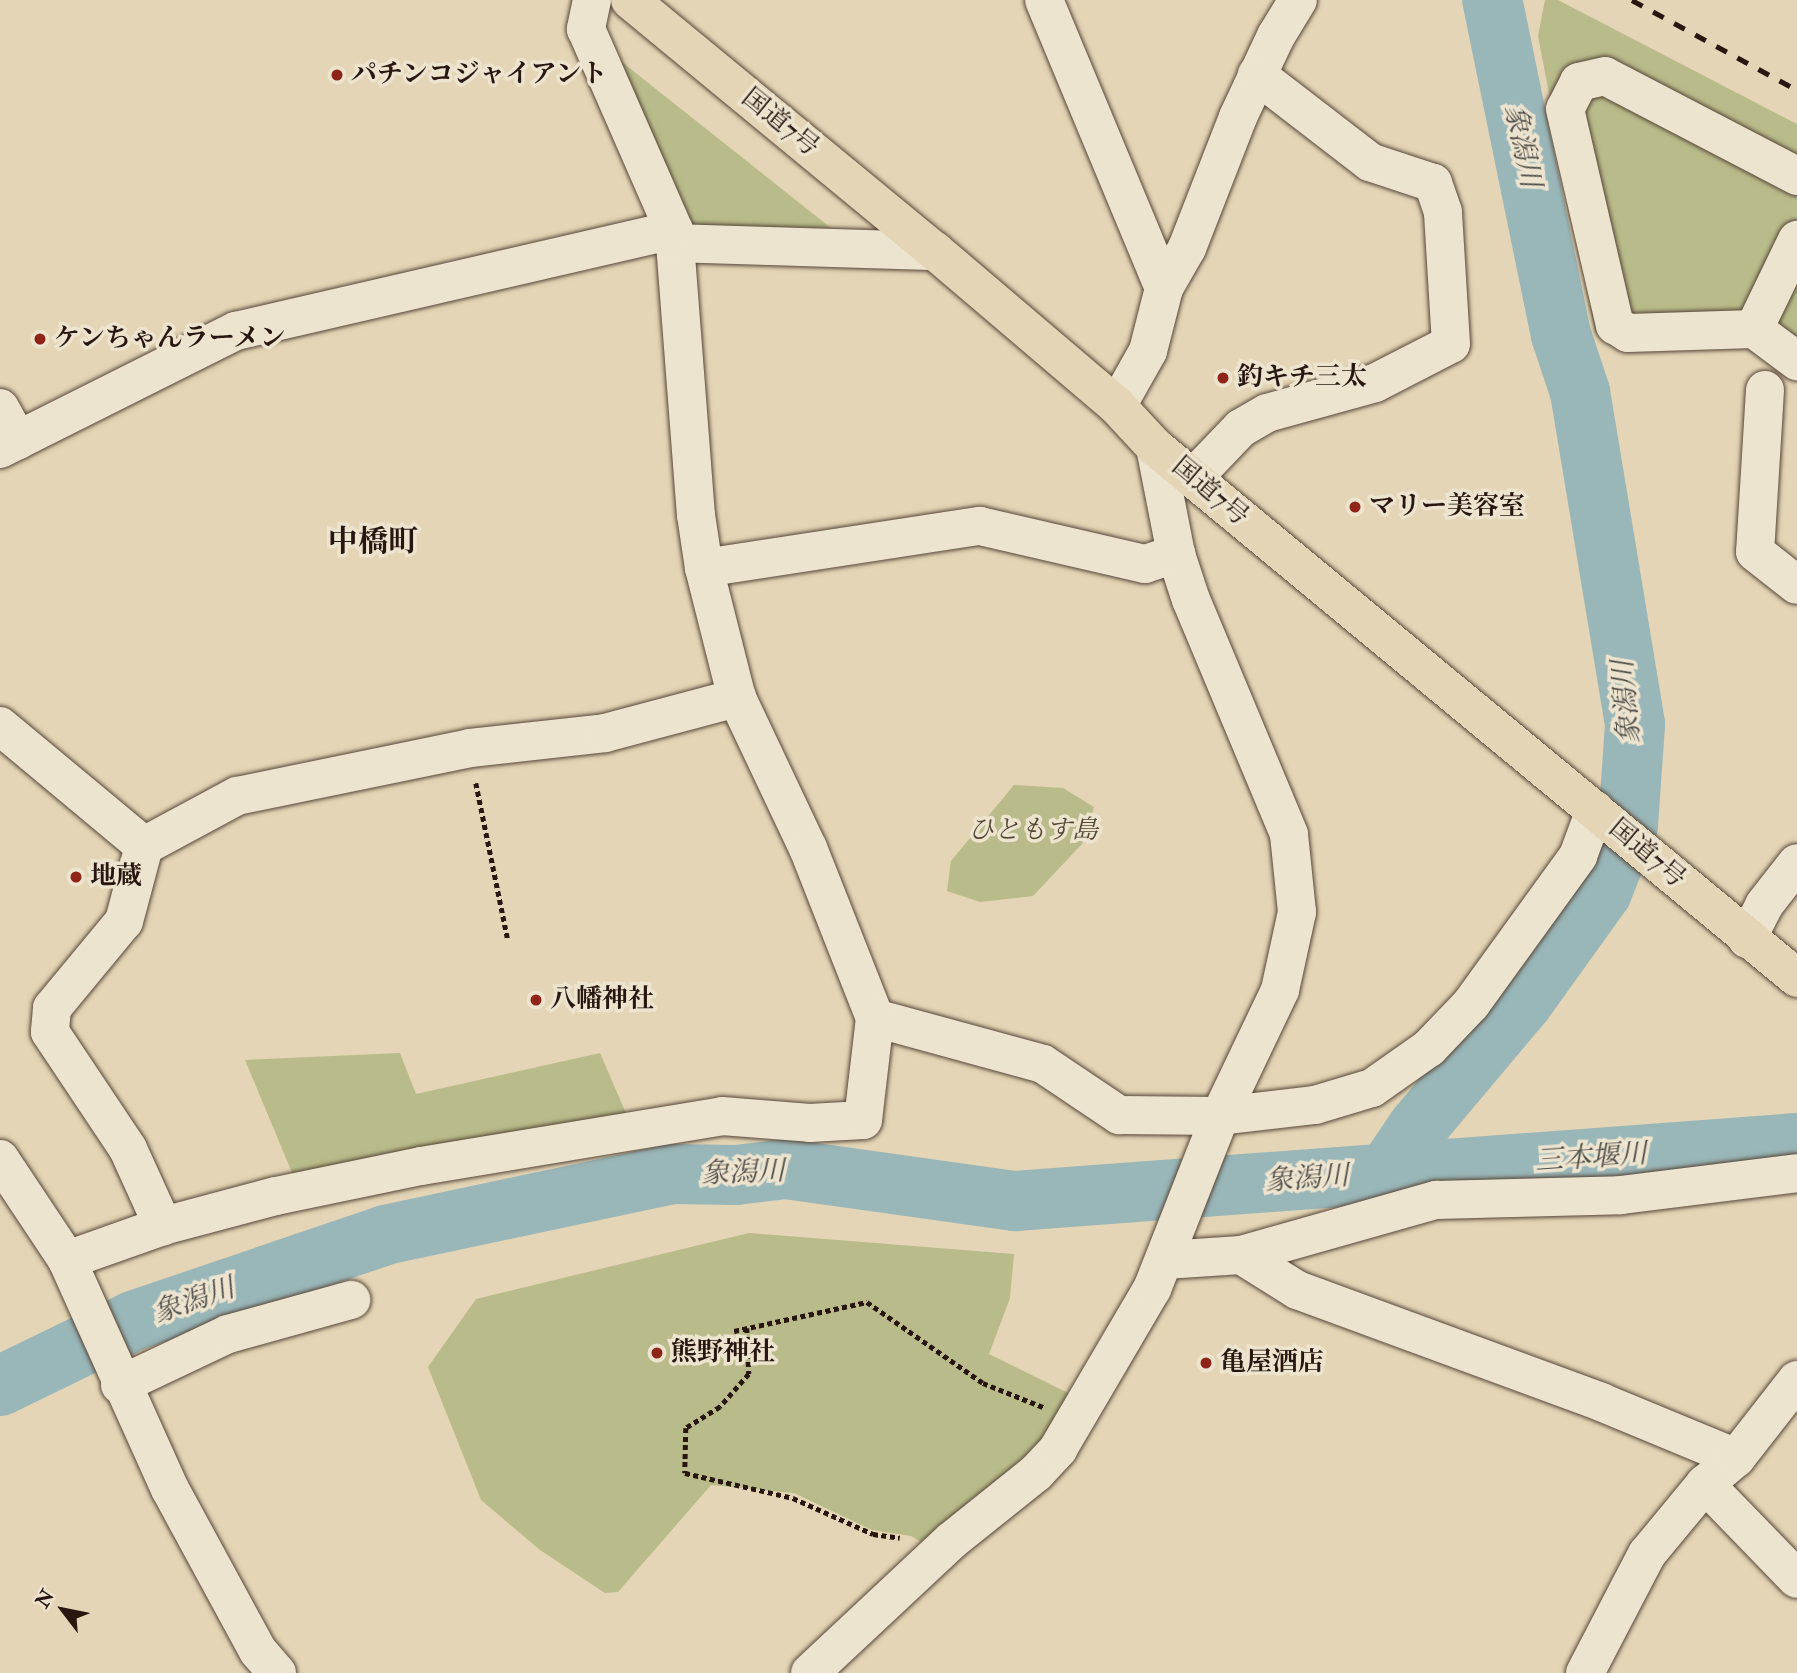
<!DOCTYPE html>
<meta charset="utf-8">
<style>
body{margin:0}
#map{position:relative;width:1797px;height:1673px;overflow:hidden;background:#e3d5b5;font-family:"IM FELL Double Pica","Noto Serif JP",serif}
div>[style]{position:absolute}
.green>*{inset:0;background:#b9bc8a}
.river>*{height:60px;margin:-30px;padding:0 30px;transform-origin:30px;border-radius:30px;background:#99b6b8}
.path>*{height:4.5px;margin-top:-2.25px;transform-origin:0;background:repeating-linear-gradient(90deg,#271710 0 5px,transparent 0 8.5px)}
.roads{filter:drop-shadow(0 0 2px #564639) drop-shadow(0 0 2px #564639)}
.minor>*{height:38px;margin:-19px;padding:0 19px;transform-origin:19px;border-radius:19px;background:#ede4cf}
.highway>*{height:38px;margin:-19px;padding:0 19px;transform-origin:19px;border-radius:19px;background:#e3d5b5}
.rail>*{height:5px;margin-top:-2.5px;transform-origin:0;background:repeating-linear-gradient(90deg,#271710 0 12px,transparent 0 24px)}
.dots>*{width:19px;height:19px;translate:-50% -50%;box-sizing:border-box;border:4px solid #ede4cf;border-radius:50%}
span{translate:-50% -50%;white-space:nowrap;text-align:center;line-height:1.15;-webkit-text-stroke:7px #ede4cf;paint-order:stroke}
.poi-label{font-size:26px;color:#271710;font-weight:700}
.left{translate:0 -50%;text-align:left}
.street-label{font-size:26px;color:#271710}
.park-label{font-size:26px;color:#534935;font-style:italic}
.water-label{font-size:28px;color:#4f4f4b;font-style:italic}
.quarter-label{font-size:30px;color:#271710;font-weight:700}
.north{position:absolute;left:28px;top:1575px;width:70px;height:70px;-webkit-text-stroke:5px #ede4cf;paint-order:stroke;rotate:302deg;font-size:19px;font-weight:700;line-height:28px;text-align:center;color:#271710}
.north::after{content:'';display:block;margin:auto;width:24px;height:32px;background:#271710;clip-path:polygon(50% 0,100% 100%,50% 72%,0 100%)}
</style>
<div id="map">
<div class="green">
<div style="clip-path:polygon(1545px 0,1558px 0,1797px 124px,1797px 379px,1746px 340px,1620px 350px,1595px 332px,1538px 36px)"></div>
<div style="clip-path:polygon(613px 55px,831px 228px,694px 227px)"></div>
<div style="clip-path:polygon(1014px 785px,1063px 788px,1094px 807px,1082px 844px,1033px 896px,980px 902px,947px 891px,951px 861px)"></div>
<div style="clip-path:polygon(400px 1053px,416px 1094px,600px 1053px,628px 1118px,293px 1175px,245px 1060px)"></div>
<div style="clip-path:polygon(749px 1233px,1014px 1254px,1010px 1298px,989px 1354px,1074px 1396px,1073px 1408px,970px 1510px,927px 1545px,911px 1536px,872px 1530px,794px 1493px,711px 1485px,618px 1592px,605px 1593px,540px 1550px,481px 1500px,428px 1367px,476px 1299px)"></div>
</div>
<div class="river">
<div style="left:1386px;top:1174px;width:57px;rotate:-55.8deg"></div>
<div style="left:1418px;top:1127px;width:163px;rotate:-50deg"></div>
<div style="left:1523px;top:1002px;width:135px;rotate:-54.3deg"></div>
<div style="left:1602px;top:892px;width:72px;rotate:-68.8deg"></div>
<div style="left:1628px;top:825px;width:101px;rotate:-86deg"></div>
<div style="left:1635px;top:724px;width:337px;rotate:-99.4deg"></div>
<div style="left:1580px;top:392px;width:60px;rotate:-108.4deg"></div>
<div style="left:1561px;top:335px;width:342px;rotate:-101.6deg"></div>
<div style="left:0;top:1386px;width:148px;rotate:-26deg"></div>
<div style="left:133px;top:1321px;width:266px;rotate:-18.8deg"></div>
<div style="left:385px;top:1235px;width:292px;rotate:-12deg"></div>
<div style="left:671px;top:1174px;width:65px;rotate:0.9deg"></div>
<div style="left:736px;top:1175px;width:50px;rotate:-6.8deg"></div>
<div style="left:786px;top:1169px;width:231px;rotate:8deg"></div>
<div style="left:1015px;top:1201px;width:784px;rotate:-4.24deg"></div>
</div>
<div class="path">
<div style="left:476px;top:783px;width:160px;rotate:78.5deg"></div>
<div style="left:747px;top:1328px;width:46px;rotate:87.5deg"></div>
<div style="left:749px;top:1374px;width:44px;rotate:131.3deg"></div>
<div style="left:720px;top:1407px;width:40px;rotate:148deg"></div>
<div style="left:686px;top:1428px;width:45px;rotate:91.3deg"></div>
<div style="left:685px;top:1473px;width:111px;rotate:13deg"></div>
<div style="left:793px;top:1498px;width:88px;rotate:24.2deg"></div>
<div style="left:873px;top:1534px;width:27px;rotate:8deg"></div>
<div style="left:734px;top:1331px;width:136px;rotate:-12.3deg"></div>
<div style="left:867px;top:1302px;width:141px;rotate:34.9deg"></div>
<div style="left:983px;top:1383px;width:65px;rotate:21.8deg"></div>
</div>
<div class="roads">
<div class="minor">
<div style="left:592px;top:0;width:30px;rotate:102deg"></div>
<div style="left:586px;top:29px;width:219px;rotate:66.4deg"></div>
<div style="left:674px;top:230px;width:286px;rotate:85.6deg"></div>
<div style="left:696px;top:515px;width:54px;rotate:81.4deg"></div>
<div style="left:704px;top:568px;width:134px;rotate:75.8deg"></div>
<div style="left:737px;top:698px;width:166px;rotate:64.7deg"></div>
<div style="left:808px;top:848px;width:183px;rotate:68.5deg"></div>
<div style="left:875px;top:1018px;width:174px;rotate:15.3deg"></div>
<div style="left:1043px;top:1064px;width:92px;rotate:33.9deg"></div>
<div style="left:1119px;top:1115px;width:101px;rotate:0.6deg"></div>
<div style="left:1220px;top:1116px;width:96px;rotate:-6.6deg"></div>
<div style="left:1315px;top:1105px;width:59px;rotate:-16.6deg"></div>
<div style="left:1372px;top:1088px;width:70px;rotate:-35.1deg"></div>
<div style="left:1429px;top:1048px;width:61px;rotate:-46.3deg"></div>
<div style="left:1471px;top:1004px;width:183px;rotate:-54.1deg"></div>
<div style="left:1578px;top:856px;width:49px;rotate:-69.7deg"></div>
<div style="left:1044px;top:0;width:312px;rotate:67.4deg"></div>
<div style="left:1797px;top:176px;width:216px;rotate:-152.5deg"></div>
<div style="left:1605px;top:76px;width:27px;rotate:167deg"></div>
<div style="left:1579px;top:82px;width:30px;rotate:117deg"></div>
<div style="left:1565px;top:109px;width:222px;rotate:77deg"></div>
<div style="left:1615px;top:325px;width:15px;rotate:32deg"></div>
<div style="left:1628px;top:333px;width:126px;rotate:-1.8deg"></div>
<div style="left:1754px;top:329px;width:54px;rotate:36.7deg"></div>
<div style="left:675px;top:243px;width:260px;rotate:1.8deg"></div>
<div style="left:1754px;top:329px;width:99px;rotate:-64.2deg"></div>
<div style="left:1765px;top:390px;width:162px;rotate:93.5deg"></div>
<div style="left:1755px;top:552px;width:53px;rotate:38.2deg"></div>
<div style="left:1117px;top:406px;width:63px;rotate:-60.6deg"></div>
<div style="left:1148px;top:351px;width:65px;rotate:-75.7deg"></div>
<div style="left:1164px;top:288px;width:46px;rotate:-60.1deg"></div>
<div style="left:1187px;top:248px;width:141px;rotate:-68.7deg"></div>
<div style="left:1238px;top:117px;width:89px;rotate:-64.9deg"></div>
<div style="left:1276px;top:36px;width:42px;rotate:-58.6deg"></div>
<div style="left:0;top:408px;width:37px;rotate:61deg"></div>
<div style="left:0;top:449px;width:264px;rotate:-26.6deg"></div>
<div style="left:236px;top:331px;width:449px;rotate:-13deg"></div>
<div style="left:1193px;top:478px;width:69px;rotate:-46.2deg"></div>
<div style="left:1241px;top:428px;width:30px;rotate:-30deg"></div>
<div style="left:1267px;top:413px;width:112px;rotate:-15.5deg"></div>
<div style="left:1375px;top:383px;width:85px;rotate:-27.2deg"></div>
<div style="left:1451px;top:344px;width:132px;rotate:-93.5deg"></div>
<div style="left:1443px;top:212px;width:31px;rotate:-109deg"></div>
<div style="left:1433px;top:183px;width:66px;rotate:-161.6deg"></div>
<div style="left:1370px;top:162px;width:143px;rotate:-142.4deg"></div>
<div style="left:704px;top:568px;width:279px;rotate:-8.7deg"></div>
<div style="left:980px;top:526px;width:169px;rotate:13deg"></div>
<div style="left:1145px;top:564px;width:33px;rotate:-18deg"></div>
<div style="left:0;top:726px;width:187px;rotate:39.8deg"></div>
<div style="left:144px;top:846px;width:78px;rotate:104.9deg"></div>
<div style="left:124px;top:921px;width:113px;rotate:129.6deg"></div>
<div style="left:52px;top:1008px;width:24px;rotate:95deg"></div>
<div style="left:50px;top:1032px;width:141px;rotate:56.3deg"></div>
<div style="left:128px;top:1149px;width:85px;rotate:65.6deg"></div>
<div style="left:163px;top:1226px;width:102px;rotate:160.5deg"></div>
<div style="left:67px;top:1260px;width:251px;rotate:65.8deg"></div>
<div style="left:170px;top:1489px;width:184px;rotate:61.5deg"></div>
<div style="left:258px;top:1651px;width:29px;rotate:49deg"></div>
<div style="left:144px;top:846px;width:106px;rotate:-28.3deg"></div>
<div style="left:237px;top:796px;width:238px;rotate:-11.6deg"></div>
<div style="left:470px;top:748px;width:136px;rotate:-6.3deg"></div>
<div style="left:605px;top:733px;width:137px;rotate:-14.9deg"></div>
<div style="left:1747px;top:939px;width:38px;rotate:-63deg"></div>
<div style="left:1764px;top:905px;width:53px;rotate:-51.8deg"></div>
<div style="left:0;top:1159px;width:121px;rotate:56.4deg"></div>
<div style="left:163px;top:1226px;width:117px;rotate:-14.9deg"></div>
<div style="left:276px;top:1196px;width:148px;rotate:-11.7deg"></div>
<div style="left:421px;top:1166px;width:305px;rotate:-9.4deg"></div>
<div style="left:722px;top:1116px;width:88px;rotate:4.5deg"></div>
<div style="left:810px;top:1123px;width:53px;rotate:-3.2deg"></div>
<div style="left:863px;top:1120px;width:103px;rotate:-83.3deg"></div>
<div style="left:1241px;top:1255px;width:66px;rotate:32deg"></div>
<div style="left:1297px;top:1290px;width:324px;rotate:20.2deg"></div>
<div style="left:1601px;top:1402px;width:146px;rotate:22.5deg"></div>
<div style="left:1165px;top:1260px;width:76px;rotate:-3.8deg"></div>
<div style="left:1241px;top:1255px;width:203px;rotate:-15.8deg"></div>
<div style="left:1436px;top:1200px;width:185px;rotate:-1.5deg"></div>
<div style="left:1621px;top:1195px;width:177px;rotate:-7.1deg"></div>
<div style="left:120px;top:1385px;width:119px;rotate:-25.3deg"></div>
<div style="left:228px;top:1334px;width:128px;rotate:-15.5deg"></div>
<div style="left:1705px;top:1484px;width:132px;rotate:45.9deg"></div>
<div style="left:810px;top:1673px;width:193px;rotate:-43.1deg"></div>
<div style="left:951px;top:1541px;width:109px;rotate:-38.7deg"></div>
<div style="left:1036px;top:1473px;width:33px;rotate:-47deg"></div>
<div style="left:1058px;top:1449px;width:186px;rotate:-59.6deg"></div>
<div style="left:1152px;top:1289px;width:186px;rotate:-68.5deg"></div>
<div style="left:1220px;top:1116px;width:140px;rotate:-64.5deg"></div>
<div style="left:1280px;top:990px;width:80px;rotate:-77.7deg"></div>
<div style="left:1297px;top:912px;width:78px;rotate:-95.9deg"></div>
<div style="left:1289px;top:834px;width:254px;rotate:-112.7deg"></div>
<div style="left:1191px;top:600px;width:48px;rotate:-108.1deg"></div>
<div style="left:1176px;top:554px;width:109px;rotate:-101.1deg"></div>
<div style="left:1585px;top:1673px;width:134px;rotate:-62.5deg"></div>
<div style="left:1647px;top:1554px;width:91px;rotate:-50.4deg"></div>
<div style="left:1705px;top:1484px;width:40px;rotate:-40deg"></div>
<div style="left:1736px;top:1458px;width:99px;rotate:-52deg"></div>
</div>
<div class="highway">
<div style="left:630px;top:0;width:395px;rotate:39.5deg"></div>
<div style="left:935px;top:251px;width:239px;rotate:40.4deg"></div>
<div style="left:1117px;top:406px;width:56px;rotate:47.2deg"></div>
<div style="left:1155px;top:447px;width:833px;rotate:39.59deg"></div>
</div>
</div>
<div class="rail">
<div style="left:1632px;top:0;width:188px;rotate:28.6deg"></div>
</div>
<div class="dots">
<div style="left:337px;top:75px;background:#8f2418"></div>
<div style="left:40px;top:339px;background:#8f2418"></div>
<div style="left:1223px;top:378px;background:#8f2418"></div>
<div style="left:1355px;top:507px;background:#8f2418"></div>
<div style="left:76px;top:877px;background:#8f2418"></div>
<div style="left:536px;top:1000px;background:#8f2418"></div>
<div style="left:657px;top:1353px;background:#8f2418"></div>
<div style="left:1206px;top:1363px;background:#8f2418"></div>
</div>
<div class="poi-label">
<span class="left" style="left:351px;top:75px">パチンコジャイアント</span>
<span class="left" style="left:54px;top:339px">ケンちゃんラーメン</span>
<span class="left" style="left:1237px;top:378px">釣キチ三太</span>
<span class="left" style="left:1369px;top:507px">マリー美容室</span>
<span class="left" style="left:90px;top:877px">地蔵</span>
<span class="left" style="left:550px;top:1000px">八幡神社</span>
<span class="left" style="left:671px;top:1353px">熊野神社</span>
<span class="left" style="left:1220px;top:1363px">亀屋酒店</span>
</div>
<div class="street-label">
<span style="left:780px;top:123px;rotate:39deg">国道7号</span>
<span style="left:1210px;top:492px;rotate:40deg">国道7号</span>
<span style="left:1647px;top:854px;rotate:40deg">国道7号</span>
</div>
<div class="park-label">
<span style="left:1033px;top:831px">ひともす島</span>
</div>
<div class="water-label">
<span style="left:1522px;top:146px;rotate:78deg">象潟川</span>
<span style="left:1627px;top:702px;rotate:-95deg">象潟川</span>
<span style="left:1591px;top:1158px;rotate:-4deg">三本堰川</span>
<span style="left:743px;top:1173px;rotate:-2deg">象潟川</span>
<span style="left:1307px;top:1179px;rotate:-4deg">象潟川</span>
<span style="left:194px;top:1301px;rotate:-19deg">象潟川</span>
</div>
<div class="quarter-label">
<span style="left:373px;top:542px">中橋町</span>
</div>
<div class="north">N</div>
</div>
